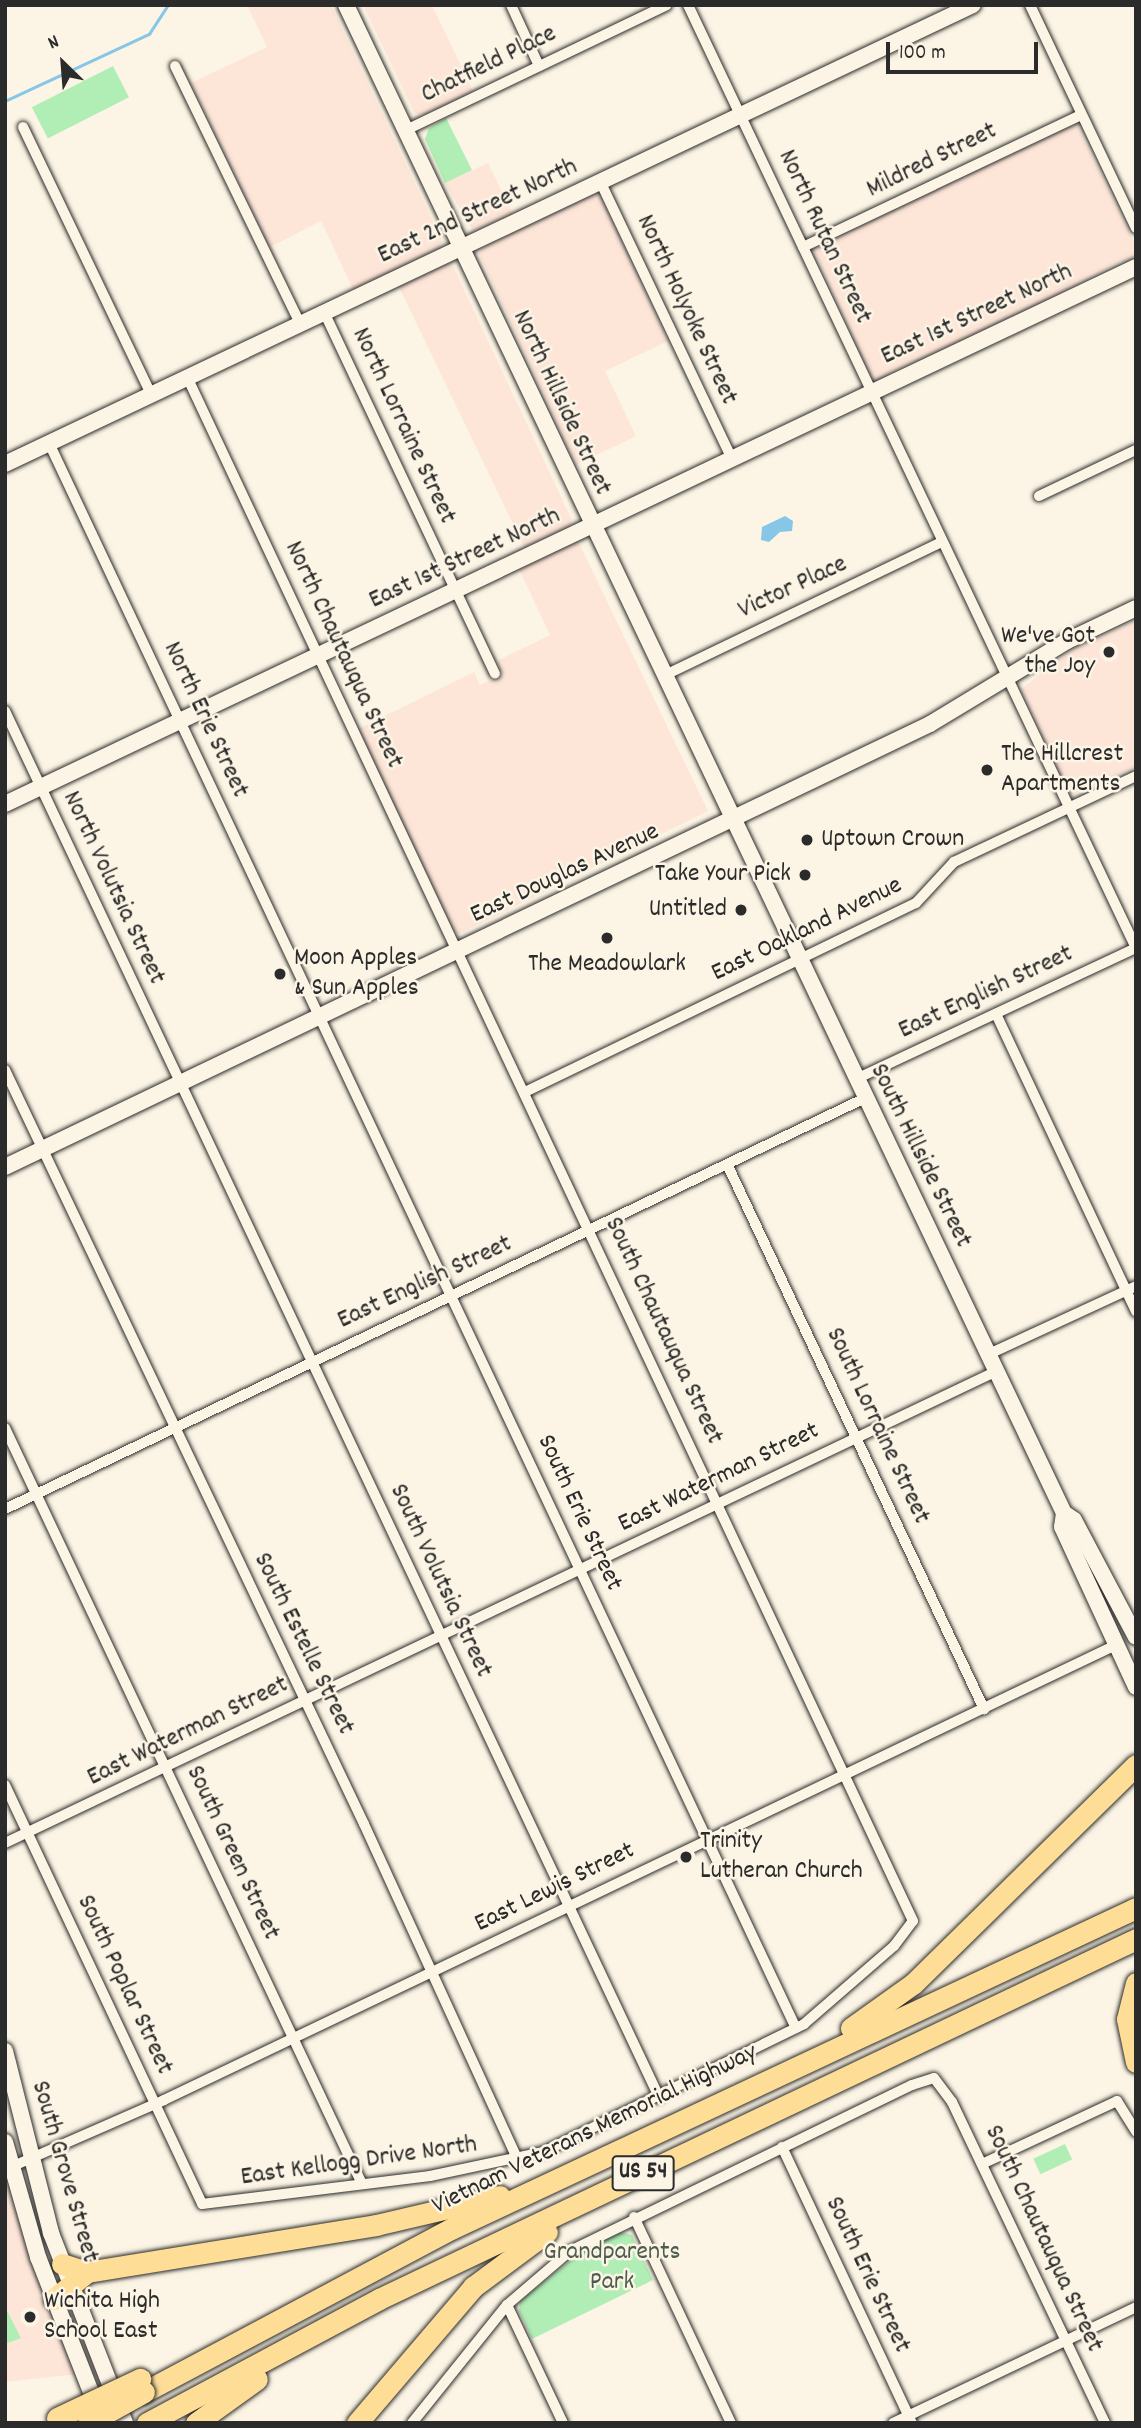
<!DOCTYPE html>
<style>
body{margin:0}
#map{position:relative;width:1141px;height:2428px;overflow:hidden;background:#fcf5e5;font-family:Dekko,sans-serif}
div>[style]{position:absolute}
.built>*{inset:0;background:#fde6d8}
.green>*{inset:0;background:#b0eeb5;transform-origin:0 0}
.water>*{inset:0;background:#86c6e7}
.stream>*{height:2.5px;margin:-1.25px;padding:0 1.25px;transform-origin:1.25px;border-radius:1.25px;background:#86c6e7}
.roads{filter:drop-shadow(0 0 2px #2b2b2b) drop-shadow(0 0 2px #2b2b2b)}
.street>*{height:10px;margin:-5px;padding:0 5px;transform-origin:5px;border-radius:5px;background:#fcf5e5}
.secondary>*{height:16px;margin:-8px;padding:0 8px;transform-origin:8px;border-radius:8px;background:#fcf5e5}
.highway>*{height:21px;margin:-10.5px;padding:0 10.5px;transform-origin:10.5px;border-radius:10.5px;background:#fedd96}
.bridges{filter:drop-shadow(0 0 2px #2b2b2b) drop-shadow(0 0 2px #2b2b2b)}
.highway-bridge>*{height:21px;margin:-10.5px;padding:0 10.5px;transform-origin:10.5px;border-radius:10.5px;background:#fedd96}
.dots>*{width:19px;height:19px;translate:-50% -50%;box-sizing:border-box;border:4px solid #fcf5e5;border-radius:50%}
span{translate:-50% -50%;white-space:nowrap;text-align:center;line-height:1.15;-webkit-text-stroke:5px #fcf5e5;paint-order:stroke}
.shield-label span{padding:2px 5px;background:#fcf5e5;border:2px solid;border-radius:5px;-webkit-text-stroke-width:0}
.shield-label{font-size:24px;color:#2b2b2b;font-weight:700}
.street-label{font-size:26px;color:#2b2b2b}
.poi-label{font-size:26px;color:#2b2b2b}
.right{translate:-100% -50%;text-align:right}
.left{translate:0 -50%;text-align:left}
.park-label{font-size:26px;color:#4c5c4e}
.frame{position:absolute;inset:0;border:7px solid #2b2b2b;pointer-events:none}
.north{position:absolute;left:28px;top:28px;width:70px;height:70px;-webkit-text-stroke:5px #fcf5e5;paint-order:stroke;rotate:335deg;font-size:19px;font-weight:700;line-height:28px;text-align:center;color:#2b2b2b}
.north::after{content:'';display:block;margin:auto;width:24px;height:32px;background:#2b2b2b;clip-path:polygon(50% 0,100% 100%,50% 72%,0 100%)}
.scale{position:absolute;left:886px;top:42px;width:152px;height:32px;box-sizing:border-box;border:4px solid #2b2b2b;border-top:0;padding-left:9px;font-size:21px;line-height:24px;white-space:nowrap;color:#2b2b2b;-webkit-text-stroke:5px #fcf5e5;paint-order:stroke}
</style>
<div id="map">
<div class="built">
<div style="clip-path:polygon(247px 5px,331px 5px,442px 241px,438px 250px,354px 291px,321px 221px,270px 247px,191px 83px,267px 47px)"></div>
<div style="clip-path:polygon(363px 5px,432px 5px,474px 93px,429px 114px,415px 114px)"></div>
<div style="clip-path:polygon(1076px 123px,1136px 246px,1136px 259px,1120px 262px,987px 331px,893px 371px,881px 381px,872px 380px,813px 248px)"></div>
<div style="clip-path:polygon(488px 163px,513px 214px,473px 231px,445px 183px)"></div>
<div style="clip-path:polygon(594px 194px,601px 198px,668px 341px,605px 371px,636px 436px,576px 465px,479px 254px,483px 246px)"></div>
<div style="clip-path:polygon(445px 262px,453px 266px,571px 518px,570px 528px,526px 551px,398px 285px)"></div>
<div style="clip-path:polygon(578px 541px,708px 811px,459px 934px,450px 927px,358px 729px,474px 672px,480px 685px,502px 675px,497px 661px,550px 635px,519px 569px)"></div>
<div style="clip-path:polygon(1136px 620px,1136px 767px,1070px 795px,1021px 689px,1074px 649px)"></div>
<div style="clip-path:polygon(5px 2173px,32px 2260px,77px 2374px,5px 2382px)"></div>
</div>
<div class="green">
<div style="left:113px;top:66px;width:35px;height:91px;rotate:63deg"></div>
<div style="clip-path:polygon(446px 118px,472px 170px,445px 183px,425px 139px,429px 128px)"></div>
<div style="left:1065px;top:2144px;width:17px;height:35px;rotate:65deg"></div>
<div style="clip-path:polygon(616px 2231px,632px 2235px,653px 2280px,532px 2339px,519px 2311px,520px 2301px,575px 2257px)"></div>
<div style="clip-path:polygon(5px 2307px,21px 2338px,5px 2344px)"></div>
</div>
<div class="water">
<div style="clip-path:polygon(785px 516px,793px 521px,792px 531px,780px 532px,769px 542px,761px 540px,762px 527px)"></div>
</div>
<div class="stream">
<div style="left:5px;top:101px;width:159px;rotate:-25deg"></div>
<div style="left:149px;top:34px;width:35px;rotate:-57deg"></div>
</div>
<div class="roads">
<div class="street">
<div style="left:511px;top:5px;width:67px;rotate:65.3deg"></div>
<div style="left:688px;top:5px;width:1044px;rotate:64.59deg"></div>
<div style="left:1030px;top:5px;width:247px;rotate:64.6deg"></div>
<div style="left:175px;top:66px;width:287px;rotate:64.1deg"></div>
<div style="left:23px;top:127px;width:296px;rotate:64.4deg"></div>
<div style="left:406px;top:130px;width:289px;rotate:-25.6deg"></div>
<div style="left:600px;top:181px;width:308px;rotate:64.6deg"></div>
<div style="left:803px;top:247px;width:308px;rotate:-25.4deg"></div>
<div style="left:324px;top:312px;width:400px;rotate:64.7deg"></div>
<div style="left:49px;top:443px;width:1752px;rotate:64.77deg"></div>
<div style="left:1039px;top:496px;width:107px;rotate:-25.4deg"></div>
<div style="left:663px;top:676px;width:310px;rotate:-25.7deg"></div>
<div style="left:5px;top:711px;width:1533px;rotate:64.74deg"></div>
<div style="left:996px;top:1014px;width:329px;rotate:64.8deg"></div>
<div style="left:5px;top:1070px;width:835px;rotate:64.54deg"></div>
<div style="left:364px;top:1824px;width:370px;rotate:65.4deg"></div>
<div style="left:856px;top:1079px;width:309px;rotate:-25.1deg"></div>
<div style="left:525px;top:1092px;width:434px;rotate:-25.8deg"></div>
<div style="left:916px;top:903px;width:56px;rotate:-47.2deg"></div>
<div style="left:954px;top:862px;width:201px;rotate:-25.3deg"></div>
<div style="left:727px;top:1164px;width:603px;rotate:64.75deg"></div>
<div style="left:989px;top:1354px;width:162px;rotate:-24.8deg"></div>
<div style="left:5px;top:1428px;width:836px;rotate:64.72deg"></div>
<div style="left:5px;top:1509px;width:953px;rotate:-25.54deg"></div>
<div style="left:5px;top:1785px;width:463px;rotate:64.8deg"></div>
<div style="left:202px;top:2204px;width:230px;rotate:-7deg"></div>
<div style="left:430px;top:2176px;width:116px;rotate:-12deg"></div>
<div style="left:543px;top:2152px;width:291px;rotate:-26.1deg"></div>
<div style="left:804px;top:2024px;width:119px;rotate:-40.9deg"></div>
<div style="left:894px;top:1946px;width:31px;rotate:-53deg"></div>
<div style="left:913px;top:1921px;width:1706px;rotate:-115.18deg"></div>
<div style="left:5px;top:1843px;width:1099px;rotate:-25.45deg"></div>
<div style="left:782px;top:2147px;width:305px;rotate:64.8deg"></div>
<div style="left:982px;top:2164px;width:149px;rotate:-25deg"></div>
<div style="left:1117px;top:2101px;width:36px;rotate:58deg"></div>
<div style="left:11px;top:2167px;width:167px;rotate:-23.6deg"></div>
<div style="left:164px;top:2100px;width:1055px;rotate:-25.55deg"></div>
<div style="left:634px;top:2217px;width:228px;rotate:64.8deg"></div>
<div style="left:507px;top:2305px;width:131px;rotate:64.6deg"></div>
<div style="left:412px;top:2423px;width:151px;rotate:-51.2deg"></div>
<div style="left:507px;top:2305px;width:83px;rotate:-40.6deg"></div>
<div style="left:570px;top:2251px;width:380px;rotate:-25.9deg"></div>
<div style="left:912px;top:2085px;width:23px;rotate:-18deg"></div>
<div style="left:934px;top:2078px;width:30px;rotate:53deg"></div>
<div style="left:952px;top:2102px;width:356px;rotate:64.5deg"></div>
<div style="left:893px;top:2423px;width:269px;rotate:-25.5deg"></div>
</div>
<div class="secondary">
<div style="left:346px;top:5px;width:1670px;rotate:64.54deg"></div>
<div style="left:1064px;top:1513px;width:12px;rotate:35deg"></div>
<div style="left:1074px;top:1520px;width:132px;rotate:62.1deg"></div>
<div style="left:5px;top:464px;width:1071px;rotate:-25.37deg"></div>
<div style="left:5px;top:804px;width:1252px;rotate:-25.4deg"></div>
<div style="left:5px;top:1167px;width:1026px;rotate:-25.59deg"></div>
<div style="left:930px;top:724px;width:160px;rotate:-31.2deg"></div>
<div style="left:1067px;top:641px;width:76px;rotate:-25.6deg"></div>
<div style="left:1064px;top:1513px;width:14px;rotate:98deg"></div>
<div style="left:1062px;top:1527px;width:176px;rotate:65.2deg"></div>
<div style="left:5px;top:2051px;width:188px;rotate:75.8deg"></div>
<div style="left:51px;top:2233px;width:204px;rotate:68.7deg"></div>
<div style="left:5px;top:2142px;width:120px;rotate:74deg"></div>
<div style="left:38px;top:2257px;width:164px;rotate:68.6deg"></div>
</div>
<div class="highway">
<div style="left:1136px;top:1983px;width:37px;rotate:104deg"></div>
<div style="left:1127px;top:2019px;width:44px;rotate:78.2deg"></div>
<div style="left:851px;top:2028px;width:77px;rotate:-35.5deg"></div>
<div style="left:914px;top:1983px;width:311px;rotate:-44.5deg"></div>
<div style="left:62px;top:2264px;width:26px;rotate:18deg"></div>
<div style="left:54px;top:2299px;width:43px;rotate:-39.3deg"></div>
<div style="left:87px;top:2272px;width:293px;rotate:-9.2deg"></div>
<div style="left:376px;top:2225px;width:127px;rotate:-13.2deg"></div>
<div style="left:144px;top:2392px;width:348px;rotate:-28deg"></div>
<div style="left:451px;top:2229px;width:756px;rotate:-25.11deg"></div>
<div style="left:147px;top:2423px;width:263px;rotate:-28.1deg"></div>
<div style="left:379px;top:2299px;width:838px;rotate:-25.43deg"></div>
<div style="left:196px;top:2423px;width:75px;rotate:-35.8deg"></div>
<div style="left:357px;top:2423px;width:179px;rotate:-49.5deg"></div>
<div style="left:473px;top:2287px;width:92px;rotate:-36.6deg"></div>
</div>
</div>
<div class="bridges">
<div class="highway-bridge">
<div style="left:57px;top:2418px;width:92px;rotate:-25.2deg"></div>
<div style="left:88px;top:2423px;width:64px;rotate:-29deg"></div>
</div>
</div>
<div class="dots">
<div style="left:1109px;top:652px;background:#2b2b2b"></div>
<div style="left:987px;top:770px;background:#2b2b2b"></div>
<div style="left:807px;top:840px;background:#2b2b2b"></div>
<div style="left:805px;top:875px;background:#2b2b2b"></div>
<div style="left:741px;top:910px;background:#2b2b2b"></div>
<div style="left:607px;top:938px;background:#2b2b2b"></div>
<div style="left:280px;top:974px;background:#2b2b2b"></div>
<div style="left:686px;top:1857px;background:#2b2b2b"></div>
<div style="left:30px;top:2317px;background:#2b2b2b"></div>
</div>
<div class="shield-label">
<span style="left:643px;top:2173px">US 54</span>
</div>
<div class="street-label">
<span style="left:489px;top:65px;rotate:-26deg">Chatfield Place</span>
<span style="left:932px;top:161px;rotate:-26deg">Mildred Street</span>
<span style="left:478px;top:212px;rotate:-25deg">East 2nd Street North</span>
<span style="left:824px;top:237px;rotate:65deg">North Rutan Street</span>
<span style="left:686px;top:310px;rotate:65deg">North Holyoke Street</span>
<span style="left:977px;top:315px;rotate:-25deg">East 1st Street North</span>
<span style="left:561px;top:403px;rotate:65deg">North Hillside Street</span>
<span style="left:403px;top:426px;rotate:65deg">North Lorraine Street</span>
<span style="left:465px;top:559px;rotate:-25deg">East 1st Street North</span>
<span style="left:793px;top:588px;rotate:-25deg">Victor Place</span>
<span style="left:343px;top:655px;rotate:65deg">North Chautauqua Street</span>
<span style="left:205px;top:720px;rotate:65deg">North Erie Street</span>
<span style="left:565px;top:874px;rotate:-25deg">East Douglas Avenue</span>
<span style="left:113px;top:888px;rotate:65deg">North Volutsia Street</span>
<span style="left:807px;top:930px;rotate:-26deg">East Oakland Avenue</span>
<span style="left:986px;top:993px;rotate:-25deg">East English Street</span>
<span style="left:920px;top:1156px;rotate:64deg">South Hillside Street</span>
<span style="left:425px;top:1283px;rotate:-25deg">East English Street</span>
<span style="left:663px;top:1331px;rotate:65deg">South Chautauqua Street</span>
<span style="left:877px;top:1426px;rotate:65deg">South Lorraine Street</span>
<span style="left:719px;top:1478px;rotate:-26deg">East Waterman Street</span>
<span style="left:579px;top:1513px;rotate:65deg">South Erie Street</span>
<span style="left:440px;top:1581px;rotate:65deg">South Volutsia Street</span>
<span style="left:303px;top:1644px;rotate:64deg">South Estelle Street</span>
<span style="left:188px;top:1732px;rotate:-26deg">East Waterman Street</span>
<span style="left:232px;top:1853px;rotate:65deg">South Green Street</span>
<span style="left:555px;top:1888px;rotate:-26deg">East Lewis Street</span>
<span style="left:124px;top:1985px;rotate:65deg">South Poplar Street</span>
<span style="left:595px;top:2130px;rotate:-26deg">Vietnam Veterans Memorial Highway</span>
<span style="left:359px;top:2162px;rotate:-8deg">East Kellogg Drive North</span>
<span style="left:64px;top:2172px;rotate:74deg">South Grove Street</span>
<span style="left:1043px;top:2239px;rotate:65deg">South Chautauqua Street</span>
<span style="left:867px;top:2275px;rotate:65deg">South Erie Street</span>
</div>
<div class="poi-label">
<span class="right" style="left:1095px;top:652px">We've Got<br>the Joy</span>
<span class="left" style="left:1001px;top:770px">The Hillcrest<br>Apartments</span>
<span class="left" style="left:821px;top:840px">Uptown Crown</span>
<span class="right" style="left:791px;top:875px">Take Your Pick</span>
<span class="right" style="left:727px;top:910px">Untitled</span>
<span class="left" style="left:294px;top:974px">Moon Apples<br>&amp; Sun Apples</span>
<span style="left:607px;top:965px">The Meadowlark</span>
<span class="left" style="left:700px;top:1857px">Trinity<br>Lutheran Church</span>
<span class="left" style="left:44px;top:2317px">Wichita High<br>School East</span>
</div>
<div class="park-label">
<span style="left:612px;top:2268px">Grandparents<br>Park</span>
</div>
<div class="frame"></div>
<div class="north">N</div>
<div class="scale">100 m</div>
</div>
